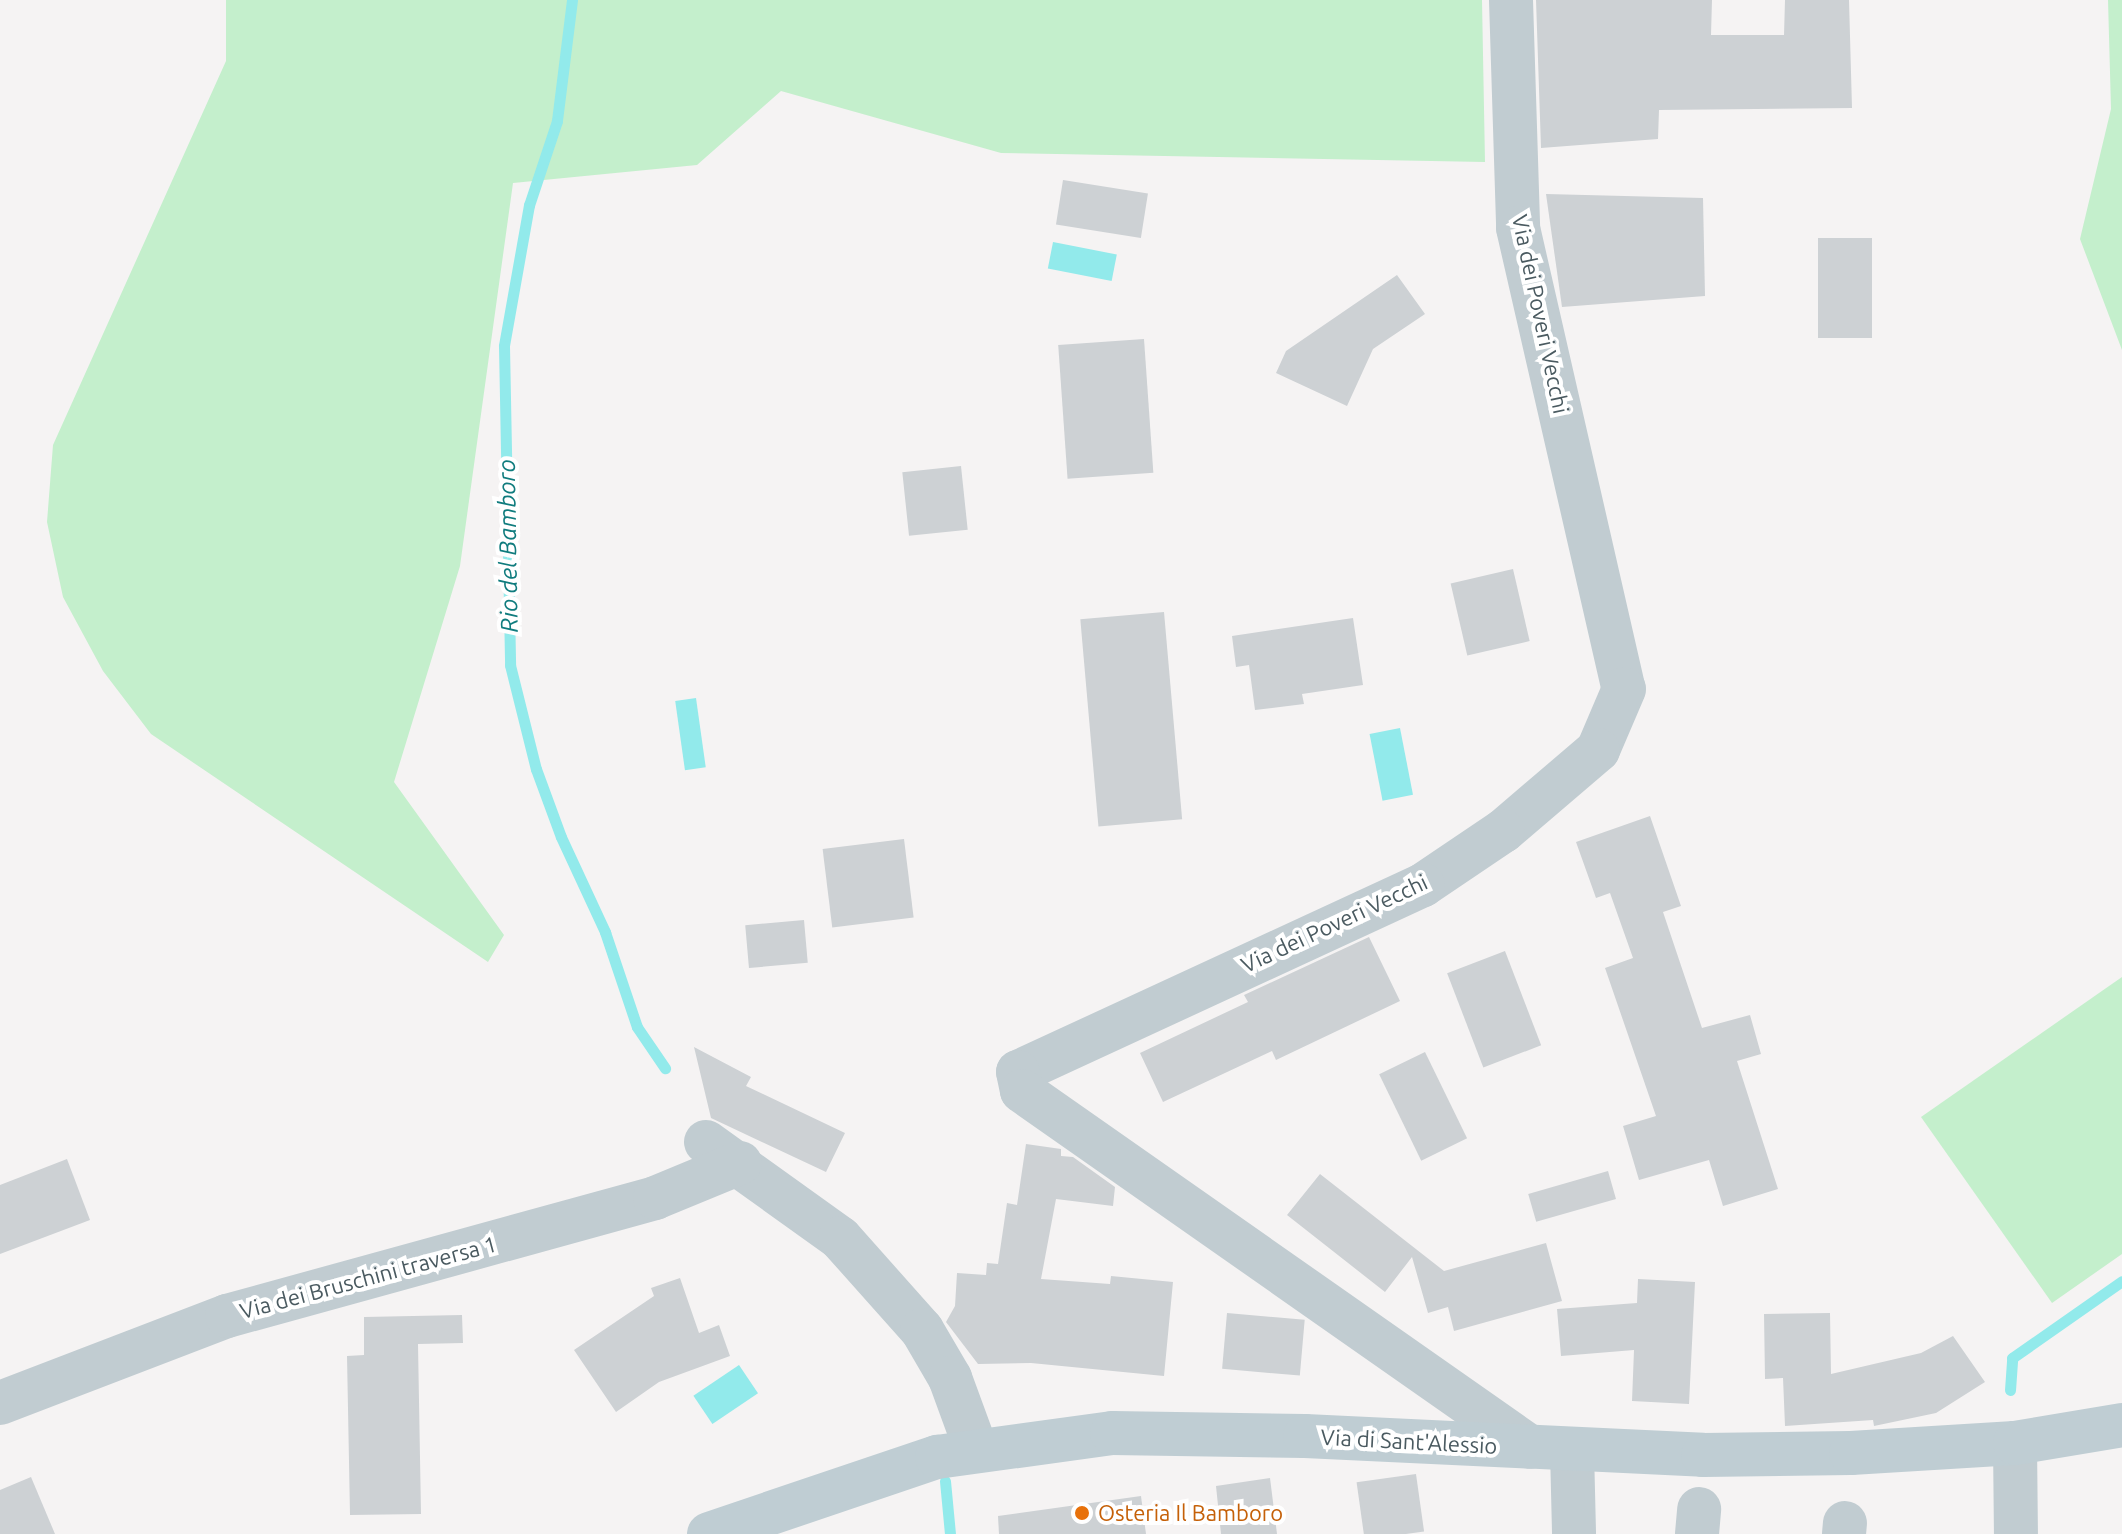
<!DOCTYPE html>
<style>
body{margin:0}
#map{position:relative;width:2122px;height:1534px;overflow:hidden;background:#f5f3f3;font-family:Ubuntu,sans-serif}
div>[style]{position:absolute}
.green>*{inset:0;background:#c4efcc}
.water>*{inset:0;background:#92eaeb;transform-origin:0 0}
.stream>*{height:11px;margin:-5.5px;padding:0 5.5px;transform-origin:5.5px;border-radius:5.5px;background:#92eaeb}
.building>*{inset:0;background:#cdd1d4;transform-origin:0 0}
.street>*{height:44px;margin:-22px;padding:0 22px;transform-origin:22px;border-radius:22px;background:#c1ccd1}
.secondary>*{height:44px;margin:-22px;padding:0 22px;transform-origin:22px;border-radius:22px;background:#bfcdd3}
.dots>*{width:22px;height:22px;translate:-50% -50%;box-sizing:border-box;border:4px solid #fff;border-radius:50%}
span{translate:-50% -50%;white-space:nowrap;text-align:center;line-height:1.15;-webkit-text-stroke:8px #fff;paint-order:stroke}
.street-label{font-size:22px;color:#4a5a60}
.food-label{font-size:22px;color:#c56008}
.left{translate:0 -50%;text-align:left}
.water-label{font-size:24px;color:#107c7e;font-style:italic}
</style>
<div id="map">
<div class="green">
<div style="clip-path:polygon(226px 0,1482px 0,1485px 162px,1001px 153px,781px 91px,697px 165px,513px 183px,460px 566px,394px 782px,504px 935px,488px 962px,151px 734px,103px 671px,63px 597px,47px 522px,53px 445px,226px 61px)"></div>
<div style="clip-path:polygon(2108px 0,2122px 0,2122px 350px,2080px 239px,2111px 109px)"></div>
<div style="clip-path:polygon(2122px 977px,2122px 1254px,2052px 1303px,1921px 1117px)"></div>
</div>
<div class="water">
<div style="left:1053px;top:242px;width:65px;height:27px;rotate:11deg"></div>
<div style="left:696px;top:698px;width:70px;height:21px;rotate:82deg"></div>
<div style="left:1400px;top:728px;width:68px;height:31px;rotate:79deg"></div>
<div style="left:739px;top:1365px;width:34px;height:55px;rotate:56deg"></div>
</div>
<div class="stream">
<div style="left:572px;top:0;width:122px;rotate:97.1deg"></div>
<div style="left:557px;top:121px;width:89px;rotate:108.4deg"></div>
<div style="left:529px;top:205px;width:143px;rotate:100.1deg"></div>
<div style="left:504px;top:346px;width:319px;rotate:88.9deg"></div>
<div style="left:510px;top:665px;width:107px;rotate:76deg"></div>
<div style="left:536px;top:769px;width:72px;rotate:69.8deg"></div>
<div style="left:561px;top:837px;width:105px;rotate:65.1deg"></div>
<div style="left:605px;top:932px;width:100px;rotate:71.4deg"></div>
<div style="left:637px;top:1027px;width:50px;rotate:55.7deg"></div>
<div style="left:2010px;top:1390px;width:32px;rotate:-86deg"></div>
<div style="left:2012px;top:1358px;width:134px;rotate:-35deg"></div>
<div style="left:945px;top:1481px;width:53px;rotate:84.6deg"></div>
</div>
<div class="building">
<div style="clip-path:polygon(1536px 0,1712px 0,1711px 35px,1784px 35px,1785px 0,1849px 0,1852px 108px,1659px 110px,1658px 139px,1541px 148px)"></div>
<div style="left:1063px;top:180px;width:86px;height:45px;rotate:9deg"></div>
<div style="clip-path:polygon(1546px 194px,1703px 198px,1705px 296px,1562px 307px)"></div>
<div style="left:1818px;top:238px;width:54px;height:100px"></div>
<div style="clip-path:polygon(1397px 275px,1425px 314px,1373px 349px,1347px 406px,1276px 373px,1286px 351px)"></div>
<div style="left:1144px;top:339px;width:134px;height:86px;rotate:86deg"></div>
<div style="left:961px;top:466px;width:64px;height:59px;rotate:84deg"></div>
<div style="left:1513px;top:569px;width:74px;height:64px;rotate:77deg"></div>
<div style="left:1164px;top:612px;width:208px;height:84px;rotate:85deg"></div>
<div style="clip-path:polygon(1353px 618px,1363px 685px,1302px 694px,1304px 704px,1255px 710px,1249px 665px,1236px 667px,1232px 636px)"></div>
<div style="clip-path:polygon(1650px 816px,1681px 906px,1663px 912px,1702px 1028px,1750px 1015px,1761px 1054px,1737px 1061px,1778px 1189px,1723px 1206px,1709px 1160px,1639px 1180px,1623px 1126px,1656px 1116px,1605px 968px,1633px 958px,1610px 893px,1596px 898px,1576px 842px)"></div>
<div style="left:904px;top:839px;width:79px;height:82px;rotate:83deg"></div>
<div style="left:804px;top:920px;width:43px;height:59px;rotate:85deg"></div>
<div style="clip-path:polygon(1369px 937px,1400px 1001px,1276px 1060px,1272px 1051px,1163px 1102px,1140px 1053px,1248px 1002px,1244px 995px)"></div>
<div style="left:1505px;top:951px;width:101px;height:62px;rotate:69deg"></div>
<div style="clip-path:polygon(694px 1047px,751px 1077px,746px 1086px,845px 1133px,826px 1172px,711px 1118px)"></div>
<div style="left:1425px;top:1052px;width:96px;height:51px;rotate:64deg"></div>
<div style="clip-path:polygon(1026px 1144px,1061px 1149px,1061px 1156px,1073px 1157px,1115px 1187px,1113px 1206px,1056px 1199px,1041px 1279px,1110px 1284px,1111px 1276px,1173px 1282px,1164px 1376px,1031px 1363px,978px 1364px,946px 1322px,955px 1306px,957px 1273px,986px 1275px,987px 1263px,998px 1264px,1007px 1203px,1017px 1205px)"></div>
<div style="clip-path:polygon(67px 1159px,90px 1220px,0 1254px,0 1185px)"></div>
<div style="left:1608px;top:1171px;width:29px;height:83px;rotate:74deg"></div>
<div style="clip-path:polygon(1320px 1174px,1444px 1271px,1546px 1243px,1562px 1301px,1454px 1331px,1448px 1307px,1428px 1313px,1412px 1257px,1385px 1292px,1287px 1215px)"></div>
<div style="clip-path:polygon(680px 1278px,699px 1333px,719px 1325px,730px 1356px,659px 1382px,616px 1412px,574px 1350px,654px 1296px,651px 1288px)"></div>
<div style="clip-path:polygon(1638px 1279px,1695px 1282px,1689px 1404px,1632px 1401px,1634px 1350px,1561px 1356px,1557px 1309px,1637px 1303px)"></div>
<div style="left:1227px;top:1313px;width:78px;height:56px;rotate:5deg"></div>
<div style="clip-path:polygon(1830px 1313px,1831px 1374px,1921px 1353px,1953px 1336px,1985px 1382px,1936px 1413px,1874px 1426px,1873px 1420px,1785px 1426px,1783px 1378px,1765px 1379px,1764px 1314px)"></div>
<div style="clip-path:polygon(462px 1315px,463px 1343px,418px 1344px,421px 1514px,350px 1515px,347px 1356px,364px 1355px,364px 1317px)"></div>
<div style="left:1416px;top:1474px;width:58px;height:60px;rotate:82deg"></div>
<div style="clip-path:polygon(31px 1477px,55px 1534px,0 1534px,0 1490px)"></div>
<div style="clip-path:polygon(1270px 1478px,1277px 1534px,1221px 1534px,1216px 1486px)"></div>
<div style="clip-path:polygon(1141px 1496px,1146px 1534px,999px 1534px,998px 1516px)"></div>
</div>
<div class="street">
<div style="left:1511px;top:0;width:228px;rotate:88.2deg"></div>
<div style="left:1518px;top:228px;width:473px;rotate:77.1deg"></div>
<div style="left:1624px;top:689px;width:66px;rotate:113.1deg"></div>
<div style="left:1598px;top:750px;width:125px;rotate:139.5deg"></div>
<div style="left:1503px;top:831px;width:97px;rotate:146deg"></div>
<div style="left:1423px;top:885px;width:446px;rotate:155.2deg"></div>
<div style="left:1018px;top:1072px;width:19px;rotate:78deg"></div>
<div style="left:1022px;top:1091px;width:620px;rotate:35.02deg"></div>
<div style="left:706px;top:1142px;width:165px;rotate:35.6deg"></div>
<div style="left:840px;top:1238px;width:123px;rotate:48.3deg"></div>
<div style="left:922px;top:1330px;width:56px;rotate:59.7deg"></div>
<div style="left:950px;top:1378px;width:76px;rotate:69.9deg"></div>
<div style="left:0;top:1403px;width:243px;rotate:-21deg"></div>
<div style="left:227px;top:1316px;width:444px;rotate:-15.4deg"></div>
<div style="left:655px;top:1198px;width:92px;rotate:-22.4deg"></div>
<div style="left:2015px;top:1443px;width:91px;rotate:89.4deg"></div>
<div style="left:1572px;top:1450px;width:84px;rotate:88.6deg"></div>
<div style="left:1697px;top:1534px;width:25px;rotate:-85deg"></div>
<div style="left:1844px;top:1534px;width:11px;rotate:-85deg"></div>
</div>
<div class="secondary">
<div style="left:709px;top:1534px;width:241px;rotate:-18.7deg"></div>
<div style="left:937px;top:1457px;width:177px;rotate:-7.8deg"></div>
<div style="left:1112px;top:1433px;width:193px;rotate:0.9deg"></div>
<div style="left:1305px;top:1436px;width:398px;rotate:2.7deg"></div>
<div style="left:1703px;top:1455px;width:148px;rotate:-0.8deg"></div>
<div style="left:1851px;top:1453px;width:164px;rotate:-3.5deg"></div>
<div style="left:2015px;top:1443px;width:109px;rotate:-9.5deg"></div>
</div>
<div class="dots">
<div style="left:1082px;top:1513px;background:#e8710a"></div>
</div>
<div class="street-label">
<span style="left:1541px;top:314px;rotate:78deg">Via dei Poveri Vecchi</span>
<span style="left:1334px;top:923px;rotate:-25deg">Via dei Poveri Vecchi</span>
<span style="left:368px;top:1277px;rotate:-15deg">Via dei Bruschini traversa 1</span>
<span style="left:1409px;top:1441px;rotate:3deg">Via di Sant'Alessio</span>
</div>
<div class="food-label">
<span class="left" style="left:1098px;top:1513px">Osteria Il Bamboro</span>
</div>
<div class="water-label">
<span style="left:508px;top:546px;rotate:-91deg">Rio del Bamboro</span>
</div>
</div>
